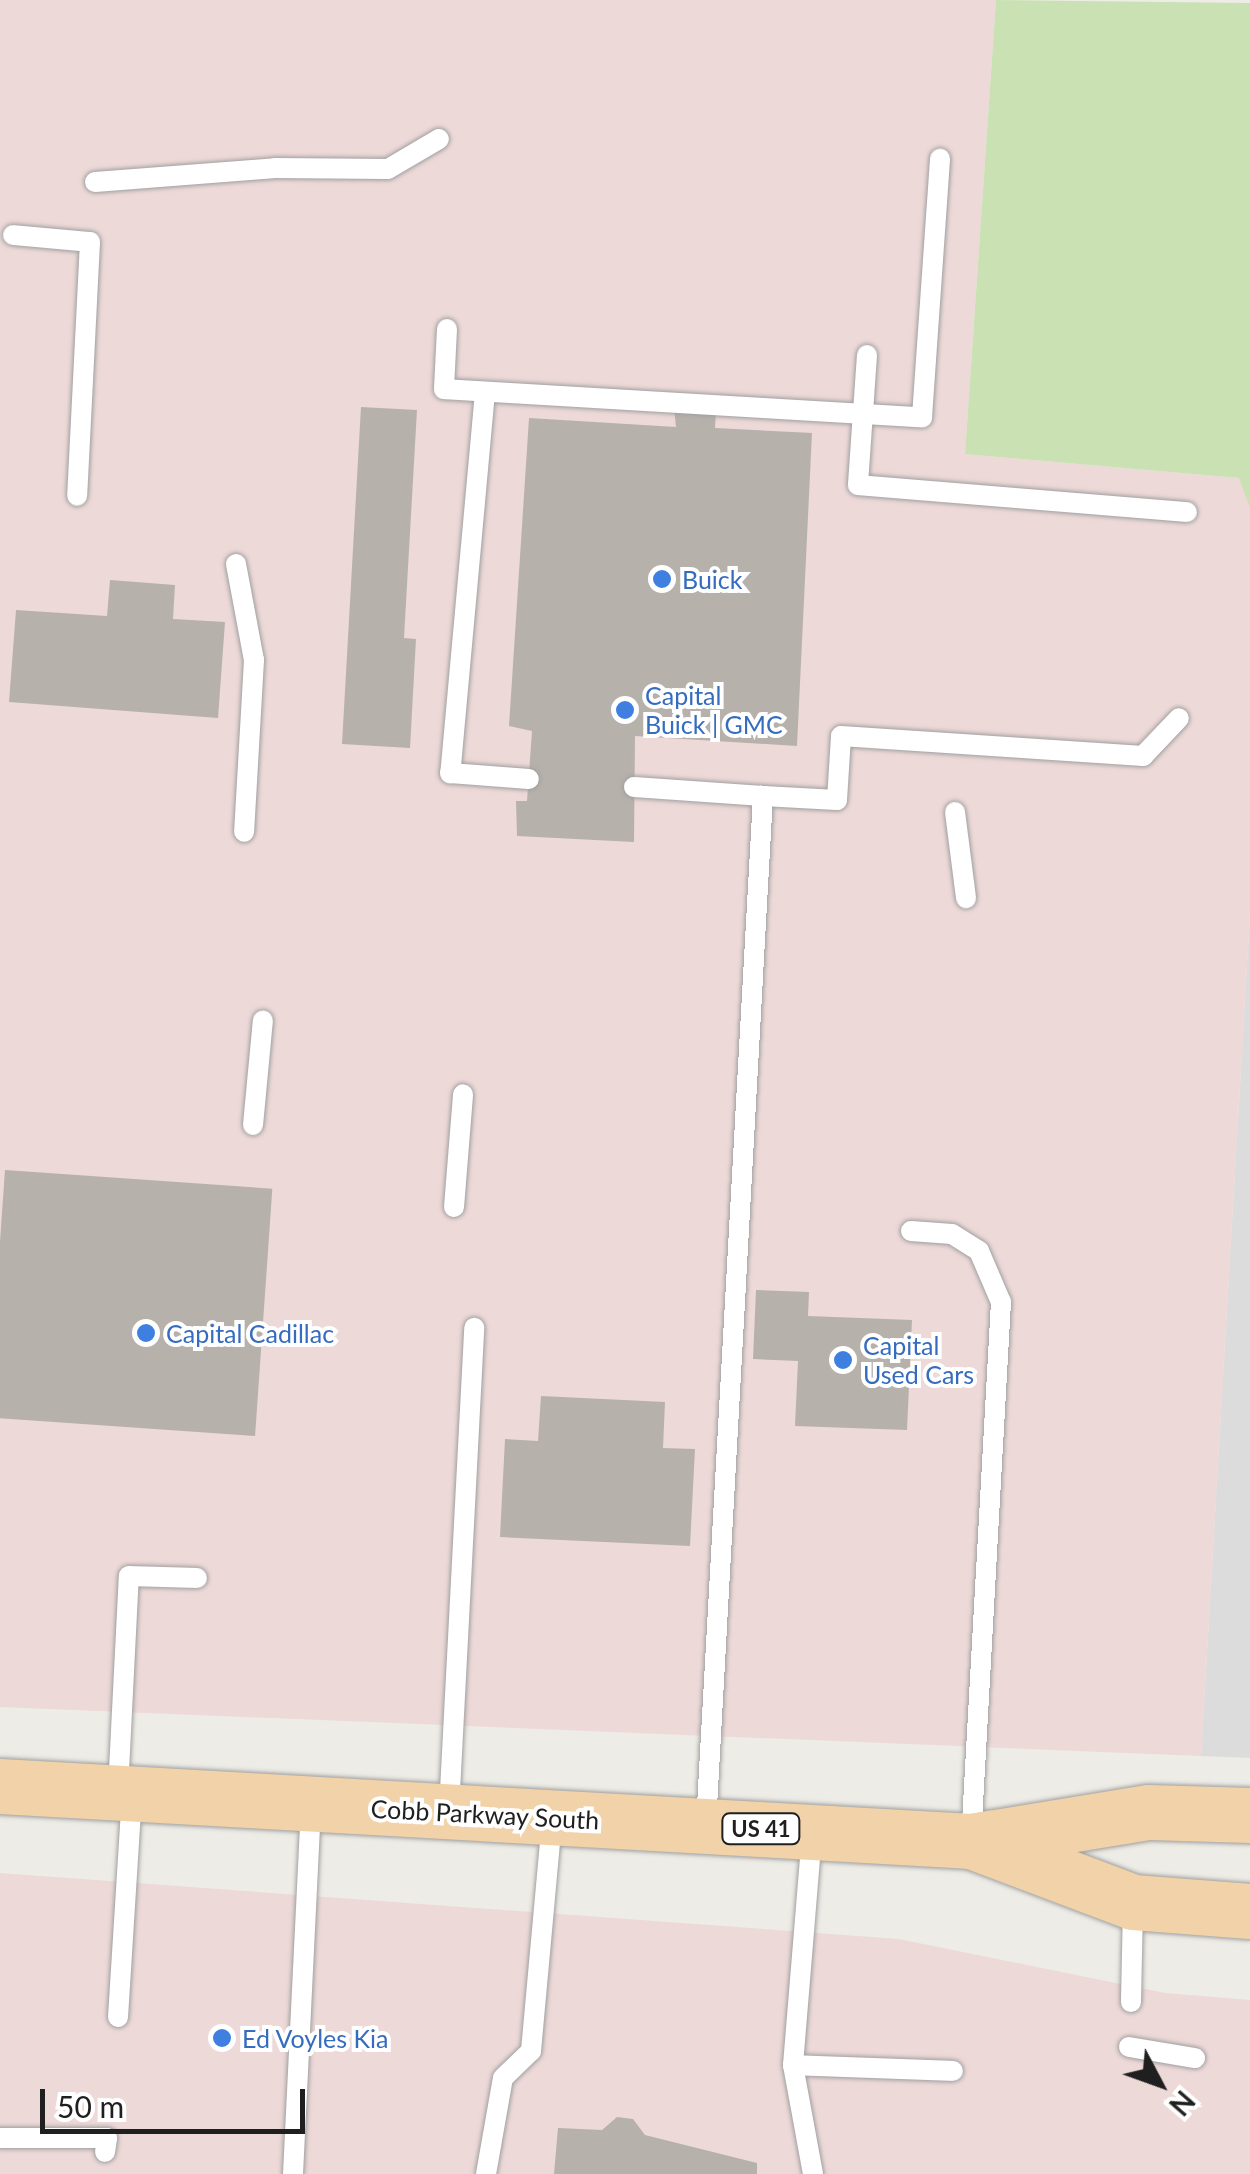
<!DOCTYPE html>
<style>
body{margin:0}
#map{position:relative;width:1250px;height:2174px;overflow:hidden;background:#eeece6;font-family:Lato,sans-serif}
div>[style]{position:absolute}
.residential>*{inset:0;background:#dddcdc}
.commercial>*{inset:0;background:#edd9d8}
.grass>*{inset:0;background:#cae2b3}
.building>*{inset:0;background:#b7b1ac;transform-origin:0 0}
.roads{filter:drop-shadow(0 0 2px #a0a0a0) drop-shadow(0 0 2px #a0a0a0)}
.lane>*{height:20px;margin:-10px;padding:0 10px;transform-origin:10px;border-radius:10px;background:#fff}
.primary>*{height:55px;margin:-27.5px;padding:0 27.5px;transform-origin:27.5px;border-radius:27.5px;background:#f1d2a9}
.dots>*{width:28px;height:28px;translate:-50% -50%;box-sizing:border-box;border:5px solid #fff;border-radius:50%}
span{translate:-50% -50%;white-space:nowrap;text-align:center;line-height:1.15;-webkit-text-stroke:8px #fff;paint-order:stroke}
.shield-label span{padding:2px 8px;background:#fff;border:2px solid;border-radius:8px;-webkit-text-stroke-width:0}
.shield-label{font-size:22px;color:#1f1f1f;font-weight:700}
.shop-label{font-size:25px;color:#366cbe}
.left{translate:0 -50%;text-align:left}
.street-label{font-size:25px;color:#1f1f1f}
.north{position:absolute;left:1110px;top:2034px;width:100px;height:100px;-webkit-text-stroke:8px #fff;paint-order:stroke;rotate:131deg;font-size:28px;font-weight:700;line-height:40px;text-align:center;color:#1f1f1f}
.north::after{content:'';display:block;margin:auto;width:35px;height:45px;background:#1f1f1f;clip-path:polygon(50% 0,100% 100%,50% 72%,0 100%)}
.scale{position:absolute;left:40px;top:2089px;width:265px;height:45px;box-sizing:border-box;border:5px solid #1f1f1f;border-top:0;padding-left:12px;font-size:30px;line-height:35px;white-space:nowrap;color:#1f1f1f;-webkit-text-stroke:8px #fff;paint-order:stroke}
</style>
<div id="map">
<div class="residential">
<div style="clip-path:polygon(1250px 913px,1250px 1758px,1201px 1756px)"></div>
</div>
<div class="commercial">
<div style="clip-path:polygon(0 0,996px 0,965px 454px,1240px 478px,1250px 508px,1250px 913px,1201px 1756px,0 1707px)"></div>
<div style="clip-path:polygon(0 1873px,899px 1939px,1165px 1993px,1250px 2000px,1250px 2174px,0 2174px)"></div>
</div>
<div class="grass">
<div style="clip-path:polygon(996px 0,1250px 3px,1250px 508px,1239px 478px,965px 454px)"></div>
</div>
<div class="building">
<div style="clip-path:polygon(361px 407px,417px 410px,404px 638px,416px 639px,410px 748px,342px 744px)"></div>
<div style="clip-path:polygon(674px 408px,716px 410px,715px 428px,812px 433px,797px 746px,635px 736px,634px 842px,517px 836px,516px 801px,527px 801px,532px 731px,509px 726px,529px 418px,676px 427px)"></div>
<div style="clip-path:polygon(110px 580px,175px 585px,173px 619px,225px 622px,218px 718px,9px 702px,16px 610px,107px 616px)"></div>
<div style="left:5px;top:1170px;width:268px;height:248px;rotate:4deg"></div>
<div style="clip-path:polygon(756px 1290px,809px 1292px,808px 1316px,912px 1320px,907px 1430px,795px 1426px,798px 1361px,753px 1359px)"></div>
<div style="clip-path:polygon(541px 1396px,665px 1402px,663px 1448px,695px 1449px,690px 1546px,500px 1537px,505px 1439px,538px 1441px)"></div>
<div style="clip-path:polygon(617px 2117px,633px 2119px,645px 2135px,757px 2163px,757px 2174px,554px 2174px,558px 2128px,602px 2130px)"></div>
</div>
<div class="roads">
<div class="lane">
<div style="left:95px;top:182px;width:181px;rotate:-4.4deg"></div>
<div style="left:275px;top:168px;width:113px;rotate:0.5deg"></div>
<div style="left:388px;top:169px;width:59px;rotate:-30.5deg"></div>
<div style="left:13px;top:235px;width:77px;rotate:5.2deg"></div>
<div style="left:90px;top:242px;width:254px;rotate:92.9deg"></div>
<div style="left:447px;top:329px;width:60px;rotate:92.9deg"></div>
<div style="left:444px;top:389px;width:479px;rotate:3.4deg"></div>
<div style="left:922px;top:417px;width:259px;rotate:-86deg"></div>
<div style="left:867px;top:355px;width:130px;rotate:94deg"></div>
<div style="left:858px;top:485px;width:330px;rotate:4.7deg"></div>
<div style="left:485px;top:392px;width:383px;rotate:95.2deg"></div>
<div style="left:450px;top:773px;width:79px;rotate:4.3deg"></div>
<div style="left:236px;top:564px;width:98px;rotate:79.4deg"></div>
<div style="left:254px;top:660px;width:172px;rotate:93.3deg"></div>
<div style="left:634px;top:787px;width:129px;rotate:4deg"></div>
<div style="left:955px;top:812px;width:87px;rotate:82.7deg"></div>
<div style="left:253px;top:1125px;width:105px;rotate:-84.6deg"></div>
<div style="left:454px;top:1207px;width:113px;rotate:-85.4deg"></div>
<div style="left:911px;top:1231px;width:41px;rotate:4.2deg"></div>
<div style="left:952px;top:1234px;width:32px;rotate:32deg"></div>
<div style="left:979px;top:1251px;width:56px;rotate:66.7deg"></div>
<div style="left:1001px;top:1302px;width:539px;rotate:93.19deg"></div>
<div style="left:118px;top:1790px;width:214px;rotate:-87.1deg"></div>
<div style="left:129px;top:1576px;width:68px;rotate:1.7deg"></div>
<div style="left:449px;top:1810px;width:483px;rotate:-87deg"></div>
<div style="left:706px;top:1825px;width:1031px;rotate:-86.83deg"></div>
<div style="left:763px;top:796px;width:74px;rotate:3.1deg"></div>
<div style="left:837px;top:800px;width:64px;rotate:-86.4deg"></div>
<div style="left:841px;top:736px;width:303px;rotate:3.8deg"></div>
<div style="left:1143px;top:756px;width:52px;rotate:-46.5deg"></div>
<div style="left:812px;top:1834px;width:232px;rotate:94.7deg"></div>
<div style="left:793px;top:2065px;width:111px;rotate:79.6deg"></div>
<div style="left:1131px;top:2002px;width:98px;rotate:-88.8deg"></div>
<div style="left:118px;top:2017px;width:222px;rotate:-86.4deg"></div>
<div style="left:1129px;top:2047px;width:67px;rotate:9.5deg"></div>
<div style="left:793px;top:2065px;width:160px;rotate:2.1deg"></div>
<div style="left:0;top:2138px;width:107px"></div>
<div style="left:107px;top:2138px;width:14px;rotate:98deg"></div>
<div style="left:293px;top:2174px;width:368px;rotate:-87.2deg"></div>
<div style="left:486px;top:2174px;width:97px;rotate:-80deg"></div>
<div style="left:503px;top:2078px;width:39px;rotate:-44deg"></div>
<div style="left:531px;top:2051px;width:232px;rotate:-84.8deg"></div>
</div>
<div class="primary">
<div style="left:0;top:1786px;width:973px;rotate:3.24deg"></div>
<div style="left:971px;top:1841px;width:180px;rotate:-9.3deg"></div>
<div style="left:1149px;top:1812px;width:101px;rotate:1.7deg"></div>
<div style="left:974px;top:1842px;width:170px;rotate:20.7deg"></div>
<div style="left:1133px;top:1902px;width:117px;rotate:4.4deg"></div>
</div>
</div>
<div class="dots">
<div style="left:662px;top:579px;background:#3f7fe0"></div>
<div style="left:625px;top:710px;background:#3f7fe0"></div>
<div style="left:146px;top:1333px;background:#3f7fe0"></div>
<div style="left:843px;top:1360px;background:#3f7fe0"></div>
<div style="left:222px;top:2038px;background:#3f7fe0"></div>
</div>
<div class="shield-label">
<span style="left:761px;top:1829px">US 41</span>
</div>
<div class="shop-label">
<span class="left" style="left:682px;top:579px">Buick</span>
<span class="left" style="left:645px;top:710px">Capital<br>Buick | GMC</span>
<span class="left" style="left:166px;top:1333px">Capital Cadillac</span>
<span class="left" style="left:863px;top:1360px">Capital<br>Used Cars</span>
<span class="left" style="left:242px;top:2038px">Ed Voyles Kia</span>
</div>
<div class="street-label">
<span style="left:485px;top:1814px;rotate:3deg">Cobb Parkway South</span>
</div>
<div class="north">N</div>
<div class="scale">50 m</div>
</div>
